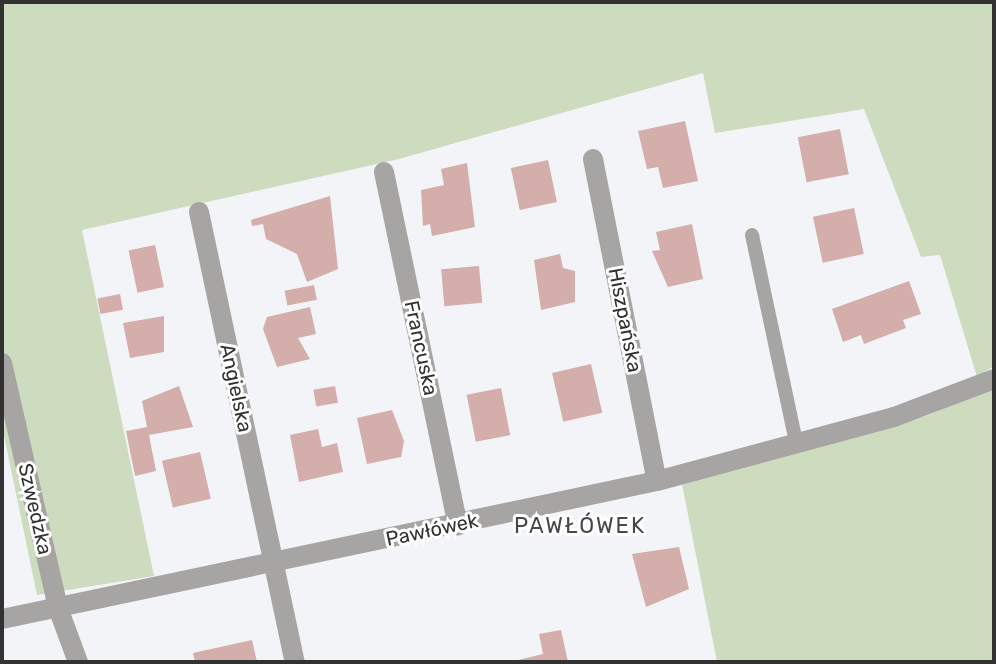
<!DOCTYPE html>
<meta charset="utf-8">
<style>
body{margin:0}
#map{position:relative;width:996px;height:664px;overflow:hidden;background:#f3f4f7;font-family:Rubik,sans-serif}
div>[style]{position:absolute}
.green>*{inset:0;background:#cddcbf}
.building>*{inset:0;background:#d3aeaa;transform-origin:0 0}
.service>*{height:14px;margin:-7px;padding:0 7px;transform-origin:7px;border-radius:7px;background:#a6a5a4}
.minor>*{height:20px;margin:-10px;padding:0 10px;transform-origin:10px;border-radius:10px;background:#a6a5a4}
span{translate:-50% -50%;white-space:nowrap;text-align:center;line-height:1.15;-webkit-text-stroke:6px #fff;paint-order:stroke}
.street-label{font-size:20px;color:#323233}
.neighbourhood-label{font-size:22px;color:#47484a;letter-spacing:2px}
.frame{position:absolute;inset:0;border:4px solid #323233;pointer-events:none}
</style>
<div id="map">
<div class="green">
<div style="clip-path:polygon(2px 2px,994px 2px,994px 366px,977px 377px,940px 255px,921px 257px,864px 109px,715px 133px,703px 73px,399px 159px,82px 230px,154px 576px,37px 595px,2px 426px)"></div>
<div style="clip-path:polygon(994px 386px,994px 662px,717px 662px,682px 484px,929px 415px)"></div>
</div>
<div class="building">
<div style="clip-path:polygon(685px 121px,698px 181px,663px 188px,658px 167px,647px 169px,638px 131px)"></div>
<div style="left:840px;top:129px;width:46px;height:43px;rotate:79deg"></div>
<div style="left:548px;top:160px;width:43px;height:38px;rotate:78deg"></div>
<div style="clip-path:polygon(467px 163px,475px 227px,432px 236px,430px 224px,423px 226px,421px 190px,444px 185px,441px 169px)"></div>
<div style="clip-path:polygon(330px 196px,338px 269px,307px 282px,297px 254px,266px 239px,263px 224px,252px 226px,251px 220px)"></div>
<div style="left:854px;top:208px;width:47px;height:42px;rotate:78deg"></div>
<div style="clip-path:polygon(692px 224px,703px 279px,668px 287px,652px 251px,660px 250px,656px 232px)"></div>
<div style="left:155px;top:245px;width:43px;height:27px;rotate:78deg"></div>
<div style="clip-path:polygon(560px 254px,563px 268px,575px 271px,575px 302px,541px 310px,534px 260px)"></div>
<div style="left:479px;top:266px;width:37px;height:38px;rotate:85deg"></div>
<div style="clip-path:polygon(909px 281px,921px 314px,903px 320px,906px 328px,864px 344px,861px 335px,843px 342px,832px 309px)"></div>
<div style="left:314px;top:285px;width:15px;height:30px;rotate:79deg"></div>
<div style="left:120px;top:294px;width:16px;height:23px;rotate:79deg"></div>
<div style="clip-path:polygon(310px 307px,316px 334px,298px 338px,310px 359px,277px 367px,263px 329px,267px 317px)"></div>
<div style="clip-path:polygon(164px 316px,164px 352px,130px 358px,123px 323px)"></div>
<div style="left:591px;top:364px;width:50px;height:40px;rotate:77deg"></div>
<div style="clip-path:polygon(179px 386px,193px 427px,149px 435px,156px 471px,135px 476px,126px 431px,147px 427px,142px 401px)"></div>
<div style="left:335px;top:386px;width:17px;height:22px;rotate:80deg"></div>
<div style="left:501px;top:388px;width:48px;height:35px;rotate:79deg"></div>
<div style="clip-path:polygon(392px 410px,404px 441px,401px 457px,367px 464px,357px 418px)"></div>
<div style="clip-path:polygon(318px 429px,322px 447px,337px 443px,343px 472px,299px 482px,290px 435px)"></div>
<div style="left:200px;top:452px;width:48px;height:39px;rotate:77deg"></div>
<div style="clip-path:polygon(679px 547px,689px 589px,646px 607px,632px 554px)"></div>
<div style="clip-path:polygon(561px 630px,568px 662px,510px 662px,543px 654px,539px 634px)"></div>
<div style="clip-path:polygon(252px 640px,257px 662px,195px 662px,193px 653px)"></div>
</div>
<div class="service">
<div style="left:752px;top:235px;width:216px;rotate:78deg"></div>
</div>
<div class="minor">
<div style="left:593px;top:159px;width:328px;rotate:78.8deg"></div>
<div style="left:384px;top:172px;width:361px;rotate:78.2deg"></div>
<div style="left:199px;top:212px;width:460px;rotate:78deg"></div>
<div style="left:2px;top:363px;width:251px;rotate:77.1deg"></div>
<div style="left:58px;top:608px;width:58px;rotate:69.7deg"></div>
<div style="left:2px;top:619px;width:669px;rotate:-11.9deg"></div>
<div style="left:657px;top:481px;width:245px;rotate:-15.1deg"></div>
<div style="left:894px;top:417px;width:107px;rotate:-20.8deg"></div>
</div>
<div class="street-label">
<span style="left:625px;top:320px;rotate:79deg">Hiszpańska</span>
<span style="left:421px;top:348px;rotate:78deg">Francuska</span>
<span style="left:236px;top:388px;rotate:78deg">Angielska</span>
<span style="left:35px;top:509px;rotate:77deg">Szwedzka</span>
<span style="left:432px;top:530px;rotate:-12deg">Pawłówek</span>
</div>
<div class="neighbourhood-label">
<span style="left:580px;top:526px">PAWŁÓWEK</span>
</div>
<div class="frame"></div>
</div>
